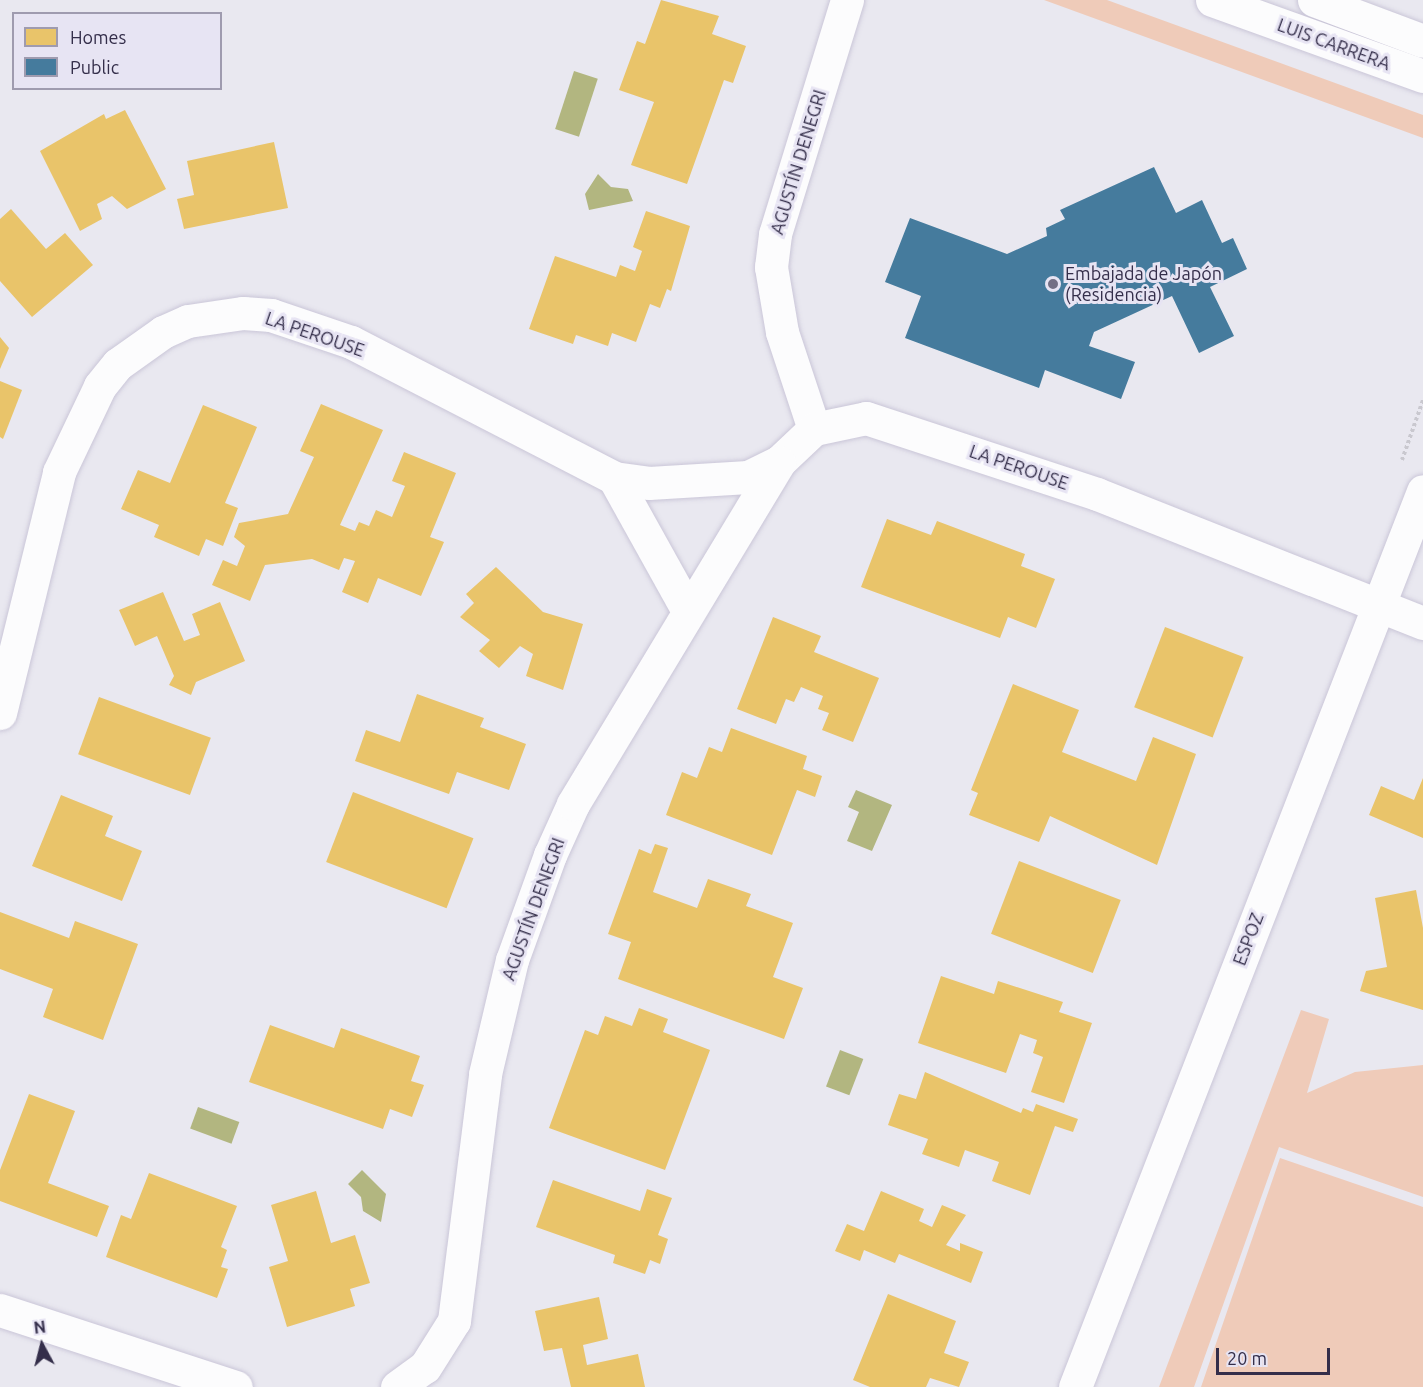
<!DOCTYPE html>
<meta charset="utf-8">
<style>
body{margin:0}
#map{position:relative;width:1423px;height:1387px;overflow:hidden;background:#e9e8f0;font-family:Ubuntu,sans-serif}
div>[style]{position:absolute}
.green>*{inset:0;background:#efcbb9}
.water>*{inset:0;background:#b2b680;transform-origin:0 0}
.homes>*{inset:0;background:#e9c46a;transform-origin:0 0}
.public>*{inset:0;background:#457b9d}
.path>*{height:4px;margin-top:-2px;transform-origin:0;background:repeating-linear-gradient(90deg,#c9c8cf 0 3px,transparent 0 6px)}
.roads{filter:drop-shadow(0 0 2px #cac6d8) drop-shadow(0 0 2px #cac6d8)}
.street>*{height:33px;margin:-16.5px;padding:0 16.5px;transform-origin:16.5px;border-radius:16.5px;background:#fcfcfd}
.secondary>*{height:33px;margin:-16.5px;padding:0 16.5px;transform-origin:16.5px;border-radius:16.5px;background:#fcfcfd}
.dots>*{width:16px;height:16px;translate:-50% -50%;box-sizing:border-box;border:3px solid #e7e4f3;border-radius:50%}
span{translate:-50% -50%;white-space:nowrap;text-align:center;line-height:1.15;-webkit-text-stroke:6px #e7e4f3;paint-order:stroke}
.street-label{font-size:18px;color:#342e4a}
.poi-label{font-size:18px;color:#342e4a}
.left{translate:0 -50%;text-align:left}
.legend{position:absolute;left:12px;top:12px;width:210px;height:78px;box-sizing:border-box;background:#e7e4f3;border:2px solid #9f9baf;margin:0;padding:8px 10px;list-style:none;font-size:18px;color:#342e4a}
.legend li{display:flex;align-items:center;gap:12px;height:30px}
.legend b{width:30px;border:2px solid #9f9baf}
.north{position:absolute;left:12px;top:1315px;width:60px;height:60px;-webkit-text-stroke:4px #e7e4f3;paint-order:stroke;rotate:353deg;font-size:16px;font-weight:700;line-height:24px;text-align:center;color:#342e4a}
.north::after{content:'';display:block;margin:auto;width:21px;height:27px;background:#342e4a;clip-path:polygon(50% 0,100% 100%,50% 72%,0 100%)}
.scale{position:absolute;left:1216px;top:1348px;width:114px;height:27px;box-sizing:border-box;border:3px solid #342e4a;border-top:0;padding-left:8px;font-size:18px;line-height:21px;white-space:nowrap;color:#342e4a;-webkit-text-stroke:4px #e7e4f3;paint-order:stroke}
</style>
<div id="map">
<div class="green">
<div style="clip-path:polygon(1044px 0,1107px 0,1423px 115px,1423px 138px)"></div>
<div style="clip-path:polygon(1301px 1010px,1329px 1019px,1307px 1093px,1355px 1072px,1423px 1065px,1423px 1197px,1279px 1147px,1194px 1387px,1159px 1387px)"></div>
<div style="clip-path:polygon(1280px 1158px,1423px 1207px,1423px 1387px,1201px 1387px)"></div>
</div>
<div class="water">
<div style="left:574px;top:71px;width:25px;height:61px;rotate:18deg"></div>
<div style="clip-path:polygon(598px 174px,611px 187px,628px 189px,633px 201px,589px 210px,585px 194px)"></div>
<div style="clip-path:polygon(856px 790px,892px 805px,872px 851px,847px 841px,859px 812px,848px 807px)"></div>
<div style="left:840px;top:1050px;width:25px;height:39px;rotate:21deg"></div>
<div style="left:198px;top:1107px;width:44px;height:23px;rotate:20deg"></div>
<div style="clip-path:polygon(362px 1170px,386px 1194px,381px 1222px,363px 1211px,361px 1197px,348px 1184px)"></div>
</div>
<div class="homes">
<div style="clip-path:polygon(661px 0,719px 16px,712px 34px,746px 46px,733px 83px,724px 80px,687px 184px,631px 165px,654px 102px,619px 90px,637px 41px,645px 44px)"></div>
<div style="clip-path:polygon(125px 110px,166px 189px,127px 209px,112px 196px,97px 204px,102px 219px,80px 231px,40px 151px,104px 114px,106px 119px)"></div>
<div style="clip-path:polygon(274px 142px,288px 208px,184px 229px,177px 199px,194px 195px,187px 161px)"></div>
<div style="clip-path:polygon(11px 209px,46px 249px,65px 233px,93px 265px,32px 317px,0 281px,0 219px)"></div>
<div style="clip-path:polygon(646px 211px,690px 226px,671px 291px,667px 289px,660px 308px,650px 304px,636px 342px,612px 333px,608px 346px,576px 335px,573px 344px,529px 329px,555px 256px,616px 277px,620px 265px,635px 271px,642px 251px,633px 247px)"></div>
<div style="clip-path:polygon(0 337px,9px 348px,0 369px)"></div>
<div style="clip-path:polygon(0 381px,22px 390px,3px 439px,0 437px)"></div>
<div style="clip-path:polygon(321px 404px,383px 430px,340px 525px,355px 531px,359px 522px,369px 526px,376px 510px,392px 517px,405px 486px,392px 481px,404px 452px,456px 473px,430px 537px,444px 542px,421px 596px,378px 578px,368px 603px,342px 592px,355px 561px,344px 558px,339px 570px,312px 559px,265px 565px,250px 601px,212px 585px,223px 560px,237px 566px,245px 546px,234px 537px,239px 523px,288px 514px,314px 457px,300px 451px)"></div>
<div style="clip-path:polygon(203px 405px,257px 427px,225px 503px,238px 508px,223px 546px,206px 539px,199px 556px,154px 537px,159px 525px,121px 509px,138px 470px,170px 483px)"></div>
<div style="clip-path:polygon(887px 519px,931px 535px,937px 521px,1025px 554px,1021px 566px,1055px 579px,1036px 628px,1008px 617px,1000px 638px,861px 587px)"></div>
<div style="clip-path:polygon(496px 567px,543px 612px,583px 624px,563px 690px,526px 676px,533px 654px,520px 646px,499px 668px,479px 651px,490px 640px,460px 617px,474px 603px,466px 594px)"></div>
<div style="clip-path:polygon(163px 592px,184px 641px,200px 635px,192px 614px,220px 602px,245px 661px,196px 682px,191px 695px,169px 685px,174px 676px,157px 636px,135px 646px,119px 610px)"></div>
<div style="clip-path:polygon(773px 617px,821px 636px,814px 652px,879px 678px,853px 742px,822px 730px,829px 713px,818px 709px,823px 696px,801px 687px,794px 702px,786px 699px,776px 724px,737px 709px)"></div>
<div style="left:1165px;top:627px;width:84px;height:86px;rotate:21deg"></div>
<div style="clip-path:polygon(1013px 684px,1079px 710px,1062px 752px,1136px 781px,1153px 737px,1196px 754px,1157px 865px,1050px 816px,1039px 842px,969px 815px,978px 793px,971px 790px)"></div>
<div style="clip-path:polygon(417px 694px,484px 718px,480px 727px,526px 744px,509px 790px,457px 772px,449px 794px,355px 761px,366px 730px,400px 742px)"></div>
<div style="left:99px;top:697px;width:119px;height:61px;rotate:20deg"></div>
<div style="clip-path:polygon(731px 728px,807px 756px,803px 769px,822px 776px,815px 797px,797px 790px,772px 855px,666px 815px,682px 772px,697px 778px,709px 747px,722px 752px)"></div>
<div style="clip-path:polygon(1423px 778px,1423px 838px,1369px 815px,1381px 786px,1414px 800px)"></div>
<div style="left:353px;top:792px;width:129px;height:75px;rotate:21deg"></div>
<div style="clip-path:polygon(61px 795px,113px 816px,105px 836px,142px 851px,122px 901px,32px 866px)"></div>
<div style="clip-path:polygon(655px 844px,668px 848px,653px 892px,697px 908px,708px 879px,751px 894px,746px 906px,793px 923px,773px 977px,803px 988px,784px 1039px,618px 979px,631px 942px,608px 934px,639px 849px,651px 854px)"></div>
<div style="left:1019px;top:861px;width:109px;height:78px;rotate:21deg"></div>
<div style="clip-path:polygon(1416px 890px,1423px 928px,1423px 1010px,1360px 991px,1366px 971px,1387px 967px,1375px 898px)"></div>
<div style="clip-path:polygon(0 912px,69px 938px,75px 921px,138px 944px,103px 1040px,43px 1017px,53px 989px,0 969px)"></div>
<div style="clip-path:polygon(941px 976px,994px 994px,998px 981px,1063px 1002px,1059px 1012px,1092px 1023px,1064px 1103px,1031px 1092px,1043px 1057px,1033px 1053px,1037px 1040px,1020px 1034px,1006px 1073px,918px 1043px)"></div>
<div style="clip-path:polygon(639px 1008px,668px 1019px,663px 1032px,710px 1050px,665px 1170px,549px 1128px,585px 1030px,598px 1035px,605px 1016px,632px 1026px)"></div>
<div style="clip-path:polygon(270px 1025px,334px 1048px,341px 1028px,420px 1056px,411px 1081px,424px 1085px,412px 1117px,390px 1109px,383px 1129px,249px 1082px)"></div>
<div style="clip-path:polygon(925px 1072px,1021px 1113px,1023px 1108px,1033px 1112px,1036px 1104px,1078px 1119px,1073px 1132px,1055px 1126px,1030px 1195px,992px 1181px,999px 1162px,965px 1150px,959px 1167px,922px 1154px,928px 1139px,888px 1125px,899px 1094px,916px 1099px)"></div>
<div style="clip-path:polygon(29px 1094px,75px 1111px,48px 1183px,109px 1206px,97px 1237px,0 1201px,0 1170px)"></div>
<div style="clip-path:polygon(149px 1173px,237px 1206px,221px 1247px,227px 1250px,221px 1267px,228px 1269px,217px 1298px,106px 1257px,121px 1215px,131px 1219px)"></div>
<div style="clip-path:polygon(553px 1180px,640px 1211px,647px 1189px,672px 1198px,658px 1235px,668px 1239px,660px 1264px,650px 1260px,645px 1274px,613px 1263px,615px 1255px,536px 1227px)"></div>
<div style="clip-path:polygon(316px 1191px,331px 1243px,355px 1235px,370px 1283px,350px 1289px,355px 1306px,287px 1327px,269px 1267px,288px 1261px,271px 1205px)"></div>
<div style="clip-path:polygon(881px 1191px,924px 1209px,919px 1221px,932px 1227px,942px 1205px,966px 1215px,946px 1245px,960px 1251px,960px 1243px,983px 1252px,971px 1283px,899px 1254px,895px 1263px,864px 1250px,860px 1261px,835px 1251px,847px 1224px,864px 1231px)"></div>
<div style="clip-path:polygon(888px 1294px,956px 1321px,944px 1353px,969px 1362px,959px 1387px,930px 1378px,926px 1387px,870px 1387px,853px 1380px)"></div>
<div style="clip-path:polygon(599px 1297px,608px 1339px,583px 1345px,587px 1365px,638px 1354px,645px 1387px,571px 1387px,562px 1348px,544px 1351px,535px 1311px)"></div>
</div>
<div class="public">
<div style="clip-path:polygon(1154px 167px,1176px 213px,1202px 200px,1222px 243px,1233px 238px,1247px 269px,1210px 287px,1234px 336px,1199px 353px,1172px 296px,1094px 332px,1089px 346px,1135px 362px,1121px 399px,1045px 370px,1039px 388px,905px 338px,921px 296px,885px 282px,910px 218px,1007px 254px,1047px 236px,1046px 228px,1065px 219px,1060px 210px)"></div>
</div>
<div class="path">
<div style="left:1402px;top:460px;width:64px;rotate:-70.7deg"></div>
</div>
<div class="roads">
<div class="street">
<div style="left:814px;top:429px;width:102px;rotate:-108.3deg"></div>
<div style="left:782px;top:332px;width:66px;rotate:-99.6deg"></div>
<div style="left:771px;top:267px;width:33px;rotate:-83deg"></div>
<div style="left:775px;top:234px;width:245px;rotate:-72.9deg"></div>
<div style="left:614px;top:478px;width:152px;rotate:60.9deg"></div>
<div style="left:0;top:713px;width:248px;rotate:-76.2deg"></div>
<div style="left:59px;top:472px;width:95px;rotate:-64.5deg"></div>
<div style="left:100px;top:386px;width:28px;rotate:-51deg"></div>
<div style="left:118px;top:364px;width:55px;rotate:-35.4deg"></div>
<div style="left:163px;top:332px;width:27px;rotate:-24deg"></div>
<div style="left:188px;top:321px;width:56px;rotate:-8.3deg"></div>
<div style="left:243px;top:313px;width:28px;rotate:4deg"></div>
<div style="left:271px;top:315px;width:84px;rotate:18.6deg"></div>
<div style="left:351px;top:342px;width:296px;rotate:27.3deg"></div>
<div style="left:614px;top:478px;width:35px;rotate:8deg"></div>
<div style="left:649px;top:483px;width:99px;rotate:-3.5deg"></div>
<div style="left:748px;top:477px;width:34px;rotate:-26deg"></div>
<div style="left:779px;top:462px;width:48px;rotate:-43.3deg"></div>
<div style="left:814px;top:429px;width:53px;rotate:-11.9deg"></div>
<div style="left:866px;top:418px;width:243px;rotate:18.2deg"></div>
<div style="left:1097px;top:494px;width:351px;rotate:21.6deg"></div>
<div style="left:0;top:1310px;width:248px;rotate:18.1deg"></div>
<div style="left:397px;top:1387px;width:34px;rotate:-36deg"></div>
<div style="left:425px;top:1367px;width:54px;rotate:-57.8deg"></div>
<div style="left:454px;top:1321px;width:249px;rotate:-82.8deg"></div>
<div style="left:485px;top:1074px;width:117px;rotate:-76.7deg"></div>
<div style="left:512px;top:960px;width:112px;rotate:-70.1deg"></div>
<div style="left:550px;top:855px;width:56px;rotate:-65.7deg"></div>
<div style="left:573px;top:804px;width:399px;rotate:-58.9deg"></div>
</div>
<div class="secondary">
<div style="left:1212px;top:0;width:224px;rotate:19.8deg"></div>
<div style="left:1314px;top:0;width:116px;rotate:20.6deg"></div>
<div style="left:1075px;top:1387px;width:961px;rotate:-68.77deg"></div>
</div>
</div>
<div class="dots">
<div style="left:1053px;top:284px;background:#736f84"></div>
</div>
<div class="street-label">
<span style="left:1334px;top:44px;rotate:20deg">LUIS CARRERA</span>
<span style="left:798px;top:162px;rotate:-73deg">AGUSTÍN DENEGRI</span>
<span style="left:315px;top:334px;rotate:19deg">LA PEROUSE</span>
<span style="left:1019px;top:467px;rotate:19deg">LA PEROUSE</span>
<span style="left:533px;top:909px;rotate:-70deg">AGUSTÍN DENEGRI</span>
<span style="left:1248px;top:939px;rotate:-69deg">ESPOZ</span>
</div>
<div class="poi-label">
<span class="left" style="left:1065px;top:284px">Embajada de Japón<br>(Residencia)</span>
</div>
<ul class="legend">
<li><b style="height:16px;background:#e9c46a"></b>Homes</li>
<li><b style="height:16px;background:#457b9d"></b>Public</li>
</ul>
<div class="north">N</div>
<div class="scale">20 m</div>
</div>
